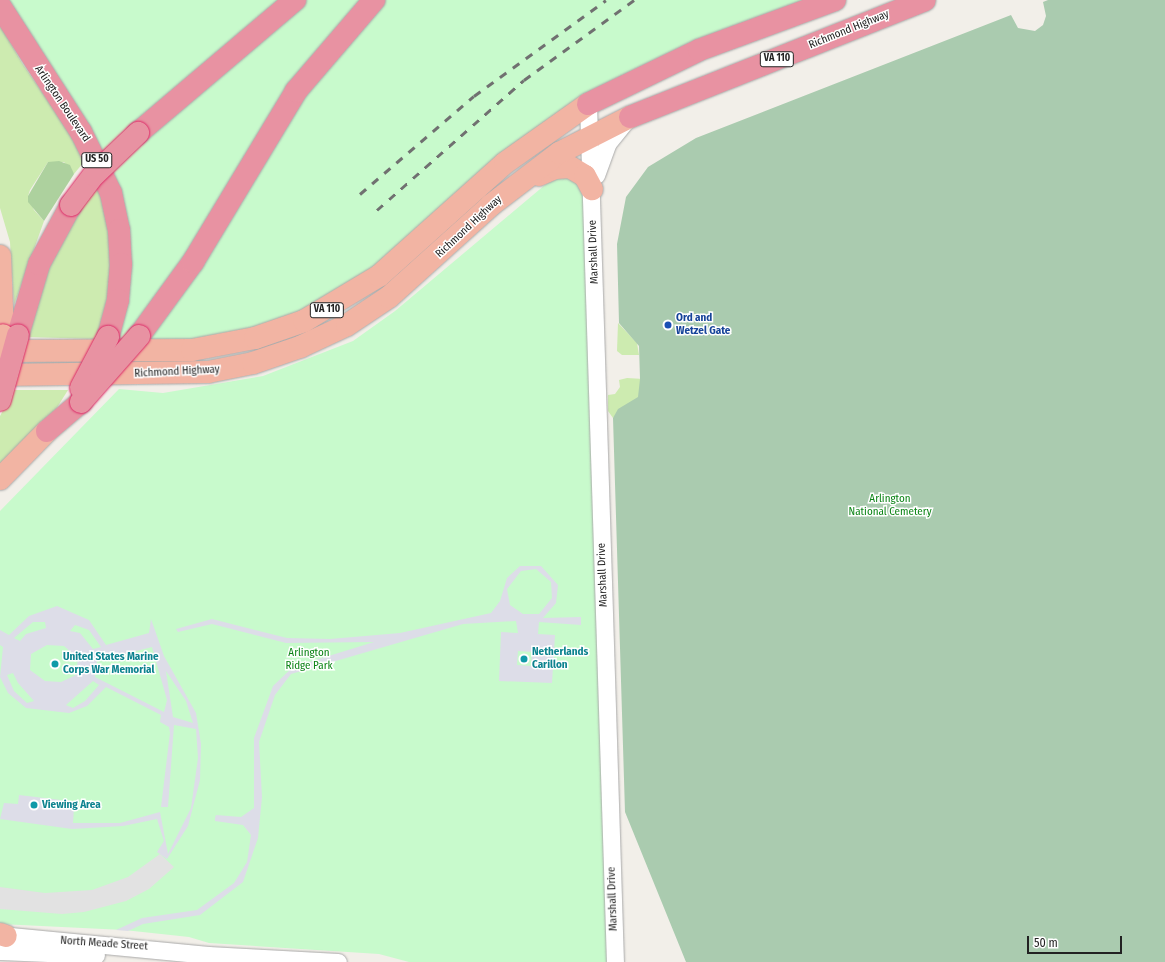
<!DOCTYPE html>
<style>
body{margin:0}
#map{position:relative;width:1165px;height:962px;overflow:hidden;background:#f2efe9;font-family:"Fira Sans Condensed",sans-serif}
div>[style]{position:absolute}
.grass>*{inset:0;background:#cdebb0}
.forest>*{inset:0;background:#add19e}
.cemetery>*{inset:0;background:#aacbaf}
.park>*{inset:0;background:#c8facc}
.parking>*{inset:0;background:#e2e2e2}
.plaza>*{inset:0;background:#dddde8}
.roads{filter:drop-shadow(0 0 1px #a9a9a9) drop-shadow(0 0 1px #a9a9a9)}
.tertiary>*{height:17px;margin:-8.5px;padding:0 8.5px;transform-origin:8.5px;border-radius:8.5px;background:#fff}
.trunk>*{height:22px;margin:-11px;padding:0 11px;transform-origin:11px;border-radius:11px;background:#f2b4a3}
.motorway>*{height:22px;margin:-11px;padding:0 11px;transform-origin:11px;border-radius:11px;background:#e892a2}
.rail>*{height:3px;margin-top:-1.5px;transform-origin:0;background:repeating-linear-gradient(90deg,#707070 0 8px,transparent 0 16px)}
.bridges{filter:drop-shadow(0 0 1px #dc2a67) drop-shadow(0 0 1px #dc2a67)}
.trunk-bridge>*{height:22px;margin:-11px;padding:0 11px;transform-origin:11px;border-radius:11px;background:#f2b4a3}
.motorway-bridge>*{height:22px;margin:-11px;padding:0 11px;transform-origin:11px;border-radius:11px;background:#e892a2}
.dots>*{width:11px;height:11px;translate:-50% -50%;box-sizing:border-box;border:2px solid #fff;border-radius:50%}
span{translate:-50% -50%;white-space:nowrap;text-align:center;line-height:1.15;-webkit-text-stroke:3px #fff;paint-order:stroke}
.shield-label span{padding:1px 3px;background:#fff;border:1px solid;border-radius:3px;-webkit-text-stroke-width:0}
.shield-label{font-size:10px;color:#222;font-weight:700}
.street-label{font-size:11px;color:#222}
.transit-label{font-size:11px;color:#164399;font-weight:700}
.left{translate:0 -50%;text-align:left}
.park-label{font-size:11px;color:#0c8416}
.culture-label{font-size:11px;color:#0d838f;font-weight:700}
.scale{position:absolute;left:1027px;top:936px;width:95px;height:18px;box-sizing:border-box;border:2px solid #222;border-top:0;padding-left:5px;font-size:12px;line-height:14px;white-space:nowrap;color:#222;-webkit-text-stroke:3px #fff;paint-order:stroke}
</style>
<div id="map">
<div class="grass">
<div style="clip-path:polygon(0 25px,22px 63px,87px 158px,74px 174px,64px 162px,48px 162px,30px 190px,28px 196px,34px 210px,44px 221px,14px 305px,10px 242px,0 208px)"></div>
<div style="clip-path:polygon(100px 185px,110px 239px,111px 283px,97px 339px,25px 337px,37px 292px,76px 214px)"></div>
<div style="clip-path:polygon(618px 323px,637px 343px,639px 355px,622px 355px,617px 351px)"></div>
<div style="clip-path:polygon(627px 378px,661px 380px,613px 418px,608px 411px,608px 395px,615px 394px,620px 387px,619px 380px)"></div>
<div style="clip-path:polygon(14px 390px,68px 390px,53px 414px,0 467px,0 416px)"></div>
</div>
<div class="forest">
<div style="clip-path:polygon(59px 161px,70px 165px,74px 174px,44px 221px,28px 202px,28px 196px,48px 162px)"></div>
</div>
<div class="cemetery">
<div style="clip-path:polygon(1048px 0,1165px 0,1165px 962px,686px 962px,625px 812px,613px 418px,618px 409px,638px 397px,640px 379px,639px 346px,619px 323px,617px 244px,626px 197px,648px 167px,696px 138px,1011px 15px,1018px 28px,1035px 31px,1043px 25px,1046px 16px,1043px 2px)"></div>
</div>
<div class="park">
<div style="clip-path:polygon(4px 0,839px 0,588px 104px,328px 309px,158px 352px,108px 337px,119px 230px)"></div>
<div style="clip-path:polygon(567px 176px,581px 184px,584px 202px,607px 962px,409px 962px,379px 954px,209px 943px,189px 937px,124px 930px,0 924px,0 511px,119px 389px,163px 393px,263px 376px,353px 341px,395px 311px,552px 179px)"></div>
</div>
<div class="parking">
<div style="clip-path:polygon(160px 854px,174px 867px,149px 889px,126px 901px,84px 912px,62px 914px,0 909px,0 887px,45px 893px,92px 890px,128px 877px)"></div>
</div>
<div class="plaza">
<div style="clip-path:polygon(evenodd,520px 566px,541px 566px,558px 585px,556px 603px,543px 618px,581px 617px,581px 625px,539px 622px,538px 634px,555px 635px,552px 683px,499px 681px,501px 632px,518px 633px,516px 621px,463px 624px,291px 674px,275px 695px,259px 742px,262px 797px,258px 838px,243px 882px,200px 915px,143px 924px,128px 931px,116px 930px,142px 918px,197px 910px,234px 883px,247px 862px,251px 835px,243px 825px,215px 821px,215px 818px,216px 815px,241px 817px,254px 808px,254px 738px,273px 686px,293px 667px,374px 642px,286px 643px,212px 624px,178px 632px,176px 629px,212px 619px,287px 638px,330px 639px,400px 633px,491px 613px,500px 601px,507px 578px,520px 566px,536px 569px,551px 582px,552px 598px,539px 614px,523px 614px,510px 605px,507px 589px,521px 571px,536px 569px,520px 566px,518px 651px,532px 652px,531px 666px,517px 665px,518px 651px)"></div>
<div style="clip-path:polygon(evenodd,57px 606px,89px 620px,106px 645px,149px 633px,151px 619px,164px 656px,196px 713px,201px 744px,200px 780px,188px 826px,167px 859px,157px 852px,164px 841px,157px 819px,123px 826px,72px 829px,0 819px,4px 803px,18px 804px,19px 795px,61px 800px,60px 807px,74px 808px,73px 823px,120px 823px,160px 812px,168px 854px,191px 808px,198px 758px,196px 729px,174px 725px,168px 807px,161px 807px,170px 733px,169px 727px,160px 722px,161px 715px,106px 687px,87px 706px,69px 713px,26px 708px,8px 693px,0 677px,3px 647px,0 645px,0 630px,9px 635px,29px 616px,57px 606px,33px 622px,45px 622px,46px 628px,26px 634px,20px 641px,14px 638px,33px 622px,57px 606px,75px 625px,89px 630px,101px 647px,93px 649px,80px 633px,70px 631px,75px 625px,57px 606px,47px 645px,64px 646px,78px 658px,76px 675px,61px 682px,45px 681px,30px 670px,31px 654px,47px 645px,57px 606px,152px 647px,167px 700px,164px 712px,95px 677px,97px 661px,152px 647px,57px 606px,166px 671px,186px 701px,193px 723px,173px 717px,166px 671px,57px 606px,13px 673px,18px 683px,34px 701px,27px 703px,14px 691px,7px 675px,13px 673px,57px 606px,93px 681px,99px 685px,85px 701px,73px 708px,66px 705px,93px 681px)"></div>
</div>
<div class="roads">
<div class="tertiary">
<div style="left:588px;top:104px;width:858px;rotate:88.2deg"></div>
<div style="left:596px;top:175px;width:33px;rotate:-70deg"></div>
<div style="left:607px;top:144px;width:28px;rotate:-51deg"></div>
<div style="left:0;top:935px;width:209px;rotate:5.5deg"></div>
<div style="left:208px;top:955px;width:130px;rotate:3.1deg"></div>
<div style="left:0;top:951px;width:96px;rotate:2.4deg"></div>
</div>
<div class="trunk">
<div style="left:539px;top:175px;width:17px;rotate:-24deg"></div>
<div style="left:555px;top:168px;width:15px;rotate:-4deg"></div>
<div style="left:570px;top:167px;width:17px;rotate:31deg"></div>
<div style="left:585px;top:176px;width:15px;rotate:62deg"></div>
<div style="left:0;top:256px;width:79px;rotate:87.8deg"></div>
<div style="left:0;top:351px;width:192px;rotate:-0.3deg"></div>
<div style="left:192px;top:350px;width:64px;rotate:-10.8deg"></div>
<div style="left:255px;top:338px;width:52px;rotate:-19.1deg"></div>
<div style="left:304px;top:321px;width:87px;rotate:-31deg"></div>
<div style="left:379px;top:276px;width:169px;rotate:-41.9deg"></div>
<div style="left:505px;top:163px;width:102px;rotate:-35.4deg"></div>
<div style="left:0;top:375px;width:208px;rotate:-0.8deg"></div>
<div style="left:208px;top:372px;width:46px;rotate:-11.3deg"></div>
<div style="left:253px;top:363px;width:50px;rotate:-18.8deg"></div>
<div style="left:300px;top:347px;width:52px;rotate:-25.1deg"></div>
<div style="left:347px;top:325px;width:50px;rotate:-33.7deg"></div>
<div style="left:389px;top:297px;width:137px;rotate:-42deg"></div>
<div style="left:491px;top:205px;width:86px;rotate:-37.4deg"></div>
<div style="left:559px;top:153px;width:80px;rotate:-26.9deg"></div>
<div style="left:0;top:479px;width:67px;rotate:-45.6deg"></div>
<div style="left:0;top:934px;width:6px;rotate:18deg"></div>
</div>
<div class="motorway">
<div style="left:0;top:6px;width:150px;rotate:57.3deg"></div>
<div style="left:81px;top:132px;width:68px;rotate:63.8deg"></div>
<div style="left:111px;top:193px;width:38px;rotate:78deg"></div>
<div style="left:119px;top:230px;width:34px;rotate:87deg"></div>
<div style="left:121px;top:264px;width:36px;rotate:95deg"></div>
<div style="left:118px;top:300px;width:38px;rotate:105deg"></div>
<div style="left:588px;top:104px;width:123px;rotate:-25.9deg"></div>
<div style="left:699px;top:50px;width:145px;rotate:-20.2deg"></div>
<div style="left:630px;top:117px;width:317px;rotate:-21.6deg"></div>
<div style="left:138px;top:133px;width:206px;rotate:-40.3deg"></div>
<div style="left:18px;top:335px;width:74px;rotate:-73.5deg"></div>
<div style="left:39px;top:264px;width:67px;rotate:-61.5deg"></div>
<div style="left:139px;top:336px;width:92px;rotate:-53.9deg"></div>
<div style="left:193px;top:262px;width:200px;rotate:-58.9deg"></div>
<div style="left:296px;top:91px;width:120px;rotate:-49.4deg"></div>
<div style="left:47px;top:431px;width:45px;rotate:-40.5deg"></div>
</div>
</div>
<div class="rail">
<div style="left:360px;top:194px;width:150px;rotate:-40.7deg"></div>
<div style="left:474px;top:96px;width:163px;rotate:-36deg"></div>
<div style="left:377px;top:210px;width:196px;rotate:-41.5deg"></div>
<div style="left:524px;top:80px;width:136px;rotate:-36deg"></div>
</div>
<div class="bridges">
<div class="trunk-bridge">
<div style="left:0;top:355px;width:20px;rotate:-81deg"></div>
</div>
<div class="motorway-bridge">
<div style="left:71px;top:205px;width:38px;rotate:-53deg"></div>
<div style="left:94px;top:175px;width:61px;rotate:-43.7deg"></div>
<div style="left:81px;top:388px;width:58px;rotate:-62.1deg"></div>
<div style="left:0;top:400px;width:67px;rotate:-74.5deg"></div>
<div style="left:81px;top:402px;width:88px;rotate:-48.7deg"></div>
</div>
</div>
<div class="dots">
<div style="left:668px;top:325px;background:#1a4fb4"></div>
<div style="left:524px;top:659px;background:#0f9aa8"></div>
<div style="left:55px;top:664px;background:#0f9aa8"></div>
<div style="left:34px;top:805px;background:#0f9aa8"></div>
</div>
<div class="shield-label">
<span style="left:777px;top:59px">VA 110</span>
<span style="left:97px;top:160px">US 50</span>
<span style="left:327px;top:310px">VA 110</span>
</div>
<div class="street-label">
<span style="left:849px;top:30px;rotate:-22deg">Richmond Highway</span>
<span style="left:62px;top:104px;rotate:56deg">Arlington Boulevard</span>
<span style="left:469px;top:227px;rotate:-43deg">Richmond Highway</span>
<span style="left:594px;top:252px;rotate:-92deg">Marshall Drive</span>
<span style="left:177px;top:372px;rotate:-3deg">Richmond Highway</span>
<span style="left:603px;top:575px;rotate:-92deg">Marshall Drive</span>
<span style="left:613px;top:899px;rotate:-92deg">Marshall Drive</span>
<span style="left:104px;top:944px;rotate:4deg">North Meade Street</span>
</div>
<div class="transit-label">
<span class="left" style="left:676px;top:325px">Ord and<br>Wetzel Gate</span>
</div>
<div class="park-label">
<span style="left:890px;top:506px">Arlington<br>National Cemetery</span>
<span style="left:309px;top:660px">Arlington<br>Ridge Park</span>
</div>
<div class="culture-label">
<span class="left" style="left:532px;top:659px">Netherlands<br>Carillon</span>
<span class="left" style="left:63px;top:664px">United States Marine<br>Corps War Memorial</span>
<span class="left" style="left:42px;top:805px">Viewing Area</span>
</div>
<div class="scale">50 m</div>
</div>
